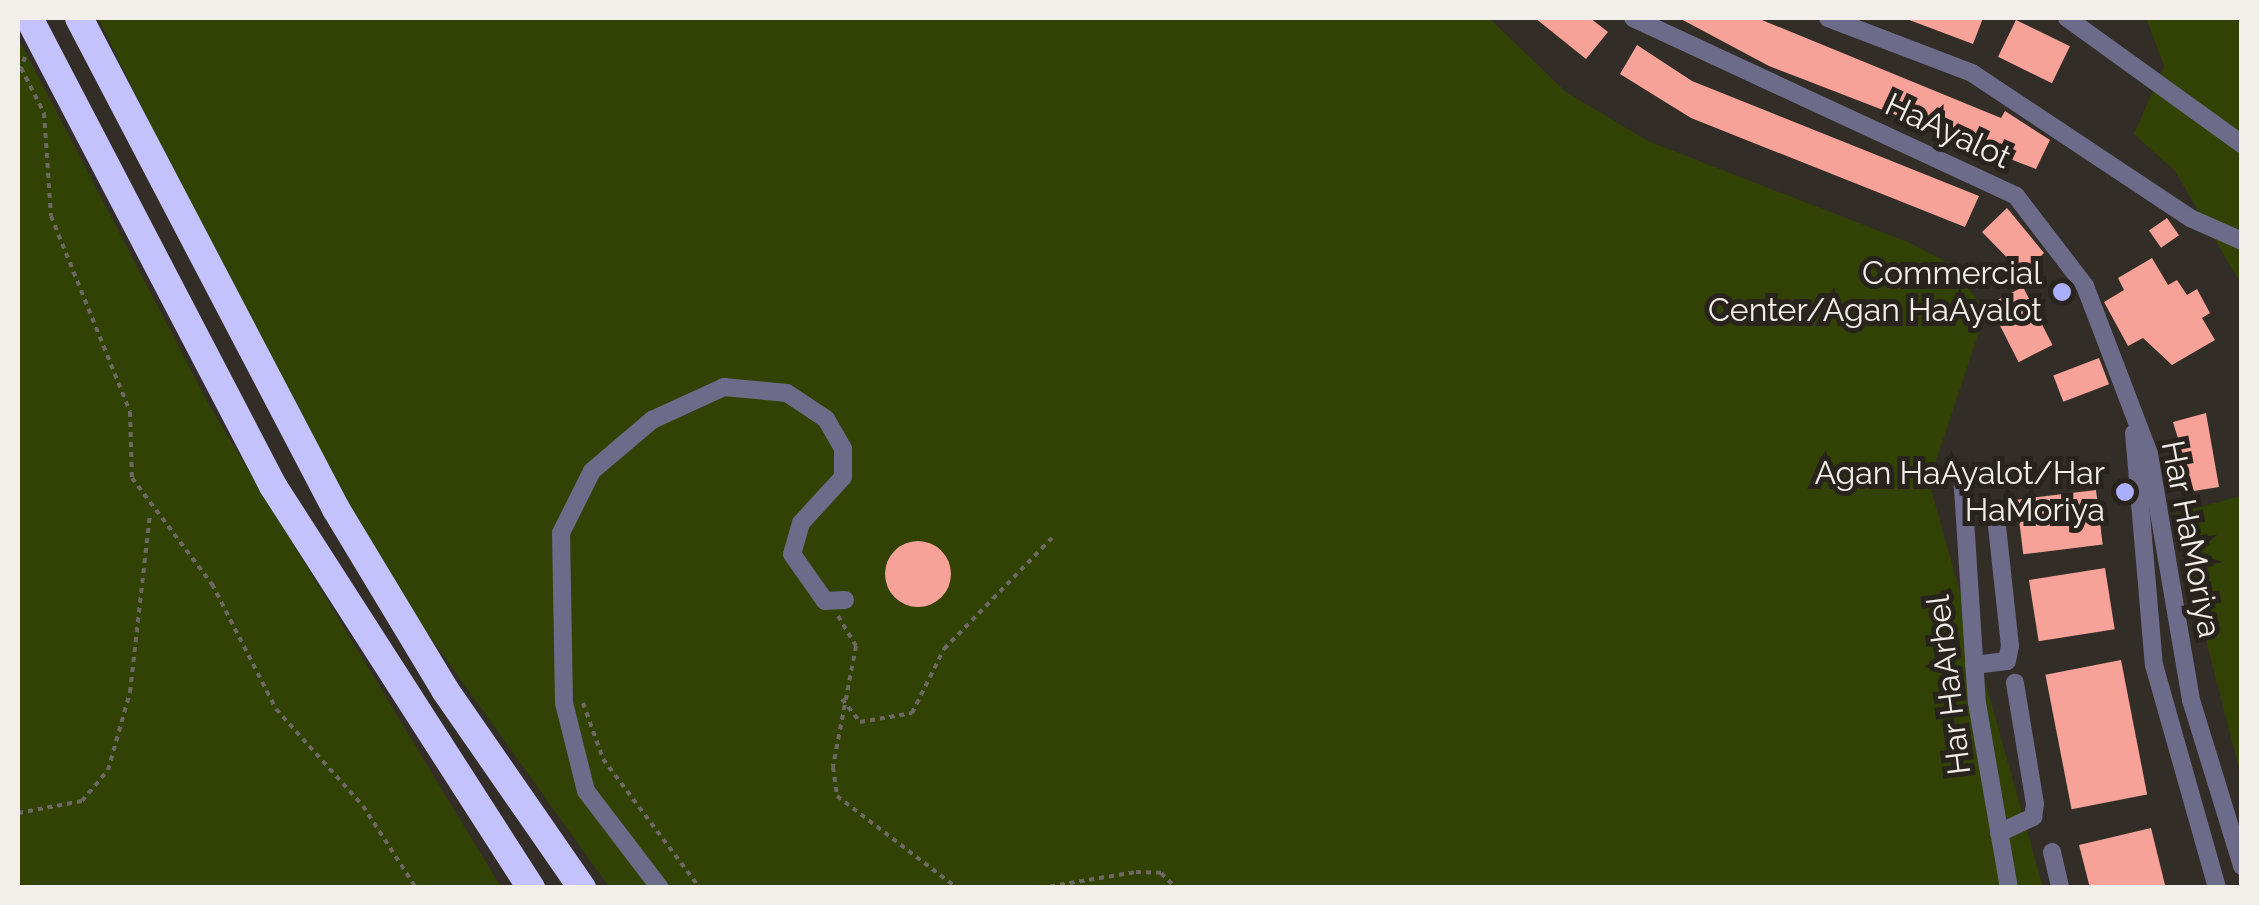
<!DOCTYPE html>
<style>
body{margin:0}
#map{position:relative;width:2259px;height:905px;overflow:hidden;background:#332d27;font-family:Raleway,sans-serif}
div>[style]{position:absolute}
.green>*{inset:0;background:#314204}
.building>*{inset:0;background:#f6a298;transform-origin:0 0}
.round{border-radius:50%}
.path>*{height:4px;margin-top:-2px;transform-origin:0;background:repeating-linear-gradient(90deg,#6d6862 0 5px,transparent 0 10px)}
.minor>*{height:18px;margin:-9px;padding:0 9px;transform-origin:9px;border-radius:9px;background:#6c6b89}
.highway>*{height:28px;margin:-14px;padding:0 14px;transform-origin:14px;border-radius:14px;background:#c3c2fc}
.dots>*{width:28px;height:28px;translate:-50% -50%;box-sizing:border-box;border:5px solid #29231e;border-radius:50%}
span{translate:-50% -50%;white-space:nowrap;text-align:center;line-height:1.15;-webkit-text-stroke:10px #29231e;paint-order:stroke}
.street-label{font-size:32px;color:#f2efeb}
.poi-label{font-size:32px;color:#f2efeb}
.right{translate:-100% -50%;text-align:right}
.frame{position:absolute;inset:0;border:20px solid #f2efeb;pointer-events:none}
</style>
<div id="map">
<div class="green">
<div style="clip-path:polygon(98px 18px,1489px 18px,1566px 92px,1648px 141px,1910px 243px,1950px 264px,1986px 311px,1929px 482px,2043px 887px,609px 887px,340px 511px)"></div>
<div style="clip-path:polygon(2146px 18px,2241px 18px,2241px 284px,2175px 171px,2134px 134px,2164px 66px)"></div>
<div style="clip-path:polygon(18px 38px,209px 405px,501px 887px,18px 887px)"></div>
<div style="clip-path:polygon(2241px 496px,2242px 496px,2241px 777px,2174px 514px)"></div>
</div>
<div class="building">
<div style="clip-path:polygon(1535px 18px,1590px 18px,1608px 32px,1586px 59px)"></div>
<div style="clip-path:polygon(1679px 18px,1757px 18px,2001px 118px,2005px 111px,2050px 140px,2036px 169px,1769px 66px)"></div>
<div style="clip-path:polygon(1904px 18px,1983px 18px,1973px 44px)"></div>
<div style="left:2016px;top:20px;width:60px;height:41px;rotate:26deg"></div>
<div style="clip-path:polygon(1637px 45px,1692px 81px,1979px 196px,1965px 227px,1691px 118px,1620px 74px)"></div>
<div style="clip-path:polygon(2007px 208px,2044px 253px,2023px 274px,1982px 232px)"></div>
<div style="left:2167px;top:218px;width:21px;height:22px;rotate:55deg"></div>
<div style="clip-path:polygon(2152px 258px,2168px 285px,2177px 280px,2187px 295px,2197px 289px,2210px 313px,2202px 318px,2215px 340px,2172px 365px,2143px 338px,2128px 346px,2104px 302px,2124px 290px,2118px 278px)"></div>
<div style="left:2023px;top:287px;width:65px;height:38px;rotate:63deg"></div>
<div style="left:2099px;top:358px;width:28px;height:49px;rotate:69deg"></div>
<div style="clip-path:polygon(2206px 413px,2219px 487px,2194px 491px,2173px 422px)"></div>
<div style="left:2096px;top:490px;width:55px;height:80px;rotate:83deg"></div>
<div class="round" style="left:885px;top:541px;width:66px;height:66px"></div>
<div style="left:2105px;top:568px;width:62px;height:77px;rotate:81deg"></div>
<div style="left:2121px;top:660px;width:137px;height:77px;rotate:79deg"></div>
<div style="clip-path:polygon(2151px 828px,2165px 885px,2090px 888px,2079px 845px)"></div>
</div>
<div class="path">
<div style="left:25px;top:57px;width:12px;rotate:110deg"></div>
<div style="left:21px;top:68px;width:51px;rotate:62.9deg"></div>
<div style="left:44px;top:113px;width:103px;rotate:86.1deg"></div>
<div style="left:51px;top:216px;width:211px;rotate:68deg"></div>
<div style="left:130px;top:412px;width:66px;rotate:88.3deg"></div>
<div style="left:132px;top:478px;width:133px;rotate:53deg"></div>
<div style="left:212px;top:584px;width:140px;rotate:62.9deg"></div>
<div style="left:276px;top:709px;width:130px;rotate:48.1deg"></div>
<div style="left:363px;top:806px;width:98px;rotate:57.1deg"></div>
<div style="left:838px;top:616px;width:35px;rotate:59deg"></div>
<div style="left:856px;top:646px;width:123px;rotate:100.8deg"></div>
<div style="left:833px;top:767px;width:29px;rotate:82deg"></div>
<div style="left:837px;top:796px;width:151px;rotate:37.5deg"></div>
<div style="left:842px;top:699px;width:29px;rotate:52deg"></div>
<div style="left:860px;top:722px;width:53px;rotate:-9.8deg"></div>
<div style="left:912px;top:713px;width:72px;rotate:-63.4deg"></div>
<div style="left:944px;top:649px;width:155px;rotate:-45.8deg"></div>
<div style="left:583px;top:703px;width:59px;rotate:70.3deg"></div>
<div style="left:603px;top:759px;width:161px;rotate:53.1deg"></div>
<div style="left:18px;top:813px;width:65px;rotate:-10.6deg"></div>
<div style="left:82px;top:801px;width:40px;rotate:-50deg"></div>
<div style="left:108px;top:770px;width:81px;rotate:-74.2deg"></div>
<div style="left:130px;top:692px;width:180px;rotate:-83.6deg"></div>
<div style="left:1040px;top:888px;width:97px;rotate:-9.5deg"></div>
<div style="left:1136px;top:872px;width:25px;rotate:2deg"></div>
<div style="left:1161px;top:873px;width:21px;rotate:45deg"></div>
</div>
<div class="minor">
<div style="left:1633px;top:18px;width:422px;rotate:24.9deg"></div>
<div style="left:2016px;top:196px;width:113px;rotate:52.5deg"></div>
<div style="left:2085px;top:286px;width:180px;rotate:69.1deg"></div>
<div style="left:2149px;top:454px;width:250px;rotate:80.3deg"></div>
<div style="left:2191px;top:700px;width:174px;rotate:72.9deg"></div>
<div style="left:1828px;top:18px;width:154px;rotate:20.9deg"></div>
<div style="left:1972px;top:73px;width:262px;rotate:33.6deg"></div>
<div style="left:2190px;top:218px;width:57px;rotate:23.9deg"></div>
<div style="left:2067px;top:18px;width:216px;rotate:35.8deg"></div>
<div style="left:2134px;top:433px;width:233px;rotate:85.1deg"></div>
<div style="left:2154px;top:665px;width:232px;rotate:74.2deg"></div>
<div style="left:1962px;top:473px;width:230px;rotate:86.3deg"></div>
<div style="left:1977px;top:703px;width:188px;rotate:80.2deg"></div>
<div style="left:1974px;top:665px;width:33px;rotate:-7deg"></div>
<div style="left:2007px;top:661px;width:15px;rotate:-79deg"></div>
<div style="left:2010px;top:646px;width:138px;rotate:-96.2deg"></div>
<div style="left:1999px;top:833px;width:38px;rotate:-25deg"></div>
<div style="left:2033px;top:817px;width:13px;rotate:-81deg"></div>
<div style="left:2035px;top:804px;width:123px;rotate:-99.4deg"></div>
<div style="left:2052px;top:852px;width:37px;rotate:77deg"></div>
<div style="left:660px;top:888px;width:122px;rotate:-127.3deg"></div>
<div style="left:586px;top:791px;width:91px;rotate:-104deg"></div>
<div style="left:564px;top:703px;width:170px;rotate:-91deg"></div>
<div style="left:561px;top:533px;width:69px;rotate:-63.4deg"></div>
<div style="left:592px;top:471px;width:79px;rotate:-40.4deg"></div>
<div style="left:652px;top:420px;width:79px;rotate:-24.6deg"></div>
<div style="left:724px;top:387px;width:63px;rotate:5.4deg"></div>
<div style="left:787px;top:393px;width:47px;rotate:33.7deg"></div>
<div style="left:826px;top:419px;width:34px;rotate:60deg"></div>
<div style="left:843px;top:449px;width:28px;rotate:90deg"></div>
<div style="left:843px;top:477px;width:62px;rotate:132.4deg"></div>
<div style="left:801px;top:523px;width:32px;rotate:106deg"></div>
<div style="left:792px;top:554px;width:57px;rotate:54.9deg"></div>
<div style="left:825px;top:601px;width:20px;rotate:-3deg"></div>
</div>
<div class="highway">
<div style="left:29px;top:18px;width:528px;rotate:62.46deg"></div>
<div style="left:273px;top:486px;width:478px;rotate:57.3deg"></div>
<div style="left:79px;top:18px;width:554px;rotate:62.37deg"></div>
<div style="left:336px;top:509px;width:211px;rotate:58.9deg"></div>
<div style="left:445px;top:690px;width:241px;rotate:55.3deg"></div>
</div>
<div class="dots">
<div style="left:2062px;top:292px;background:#abaffb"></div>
<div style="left:2125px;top:492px;background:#abaffb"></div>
</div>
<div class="street-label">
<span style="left:1948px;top:131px;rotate:25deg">HaAyalot</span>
<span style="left:2191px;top:539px;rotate:79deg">Har HaMoriya</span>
<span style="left:1949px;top:685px;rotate:-97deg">Har HaArbel</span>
</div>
<div class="poi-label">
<span class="right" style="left:2042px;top:292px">Commercial<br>Center/Agan HaAyalot</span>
<span class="right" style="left:2105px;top:492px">Agan HaAyalot/Har<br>HaMoriya</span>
</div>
<div class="frame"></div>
</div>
